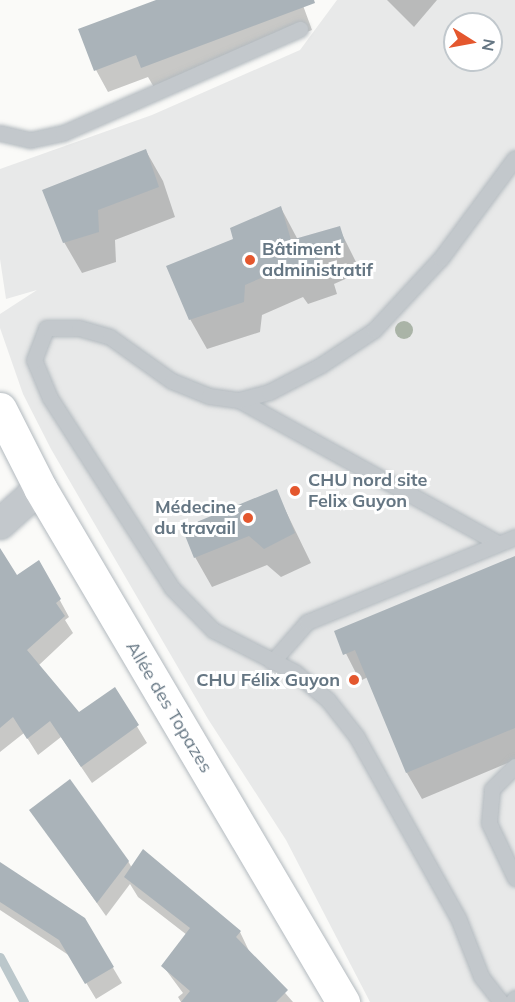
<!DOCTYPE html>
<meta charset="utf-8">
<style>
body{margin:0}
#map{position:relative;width:515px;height:1002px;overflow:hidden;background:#fafaf8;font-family:Mulish,sans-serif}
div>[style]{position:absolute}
.built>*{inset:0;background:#e8e9e9}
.shadow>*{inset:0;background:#0003}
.stream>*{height:9px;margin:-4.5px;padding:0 4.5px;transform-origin:4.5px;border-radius:4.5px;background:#bbc7cb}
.building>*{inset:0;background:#aab3b9}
.roads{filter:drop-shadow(0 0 2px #b3babf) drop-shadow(0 0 2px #b3babf)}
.lane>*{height:15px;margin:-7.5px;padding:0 7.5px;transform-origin:7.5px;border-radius:7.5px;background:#c3c8cc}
.street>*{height:30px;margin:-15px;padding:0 15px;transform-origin:15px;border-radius:15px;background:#c3c8cc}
.secondary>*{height:33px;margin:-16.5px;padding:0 16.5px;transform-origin:16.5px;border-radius:16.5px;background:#fff}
.trees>*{width:18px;height:18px;margin:-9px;border-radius:50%;background:#aab4a7}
.dots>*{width:16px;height:16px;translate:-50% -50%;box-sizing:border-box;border:3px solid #fff;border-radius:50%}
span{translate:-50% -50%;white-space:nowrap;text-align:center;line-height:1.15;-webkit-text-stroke:6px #fff;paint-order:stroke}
.poi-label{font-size:18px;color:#657683;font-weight:700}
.left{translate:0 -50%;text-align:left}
.right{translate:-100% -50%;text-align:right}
.street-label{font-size:18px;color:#657683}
.north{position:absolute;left:443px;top:12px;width:60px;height:60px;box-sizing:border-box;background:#fff;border:2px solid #c1c8cd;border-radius:50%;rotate:101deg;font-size:16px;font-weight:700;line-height:24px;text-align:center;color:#657683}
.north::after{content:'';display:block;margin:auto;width:21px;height:27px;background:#e4572e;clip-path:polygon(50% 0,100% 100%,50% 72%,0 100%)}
</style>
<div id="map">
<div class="built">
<div style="clip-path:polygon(evenodd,337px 0,515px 0,515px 1002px,370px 1002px,286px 840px,208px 719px,51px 449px,23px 394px,0 328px,0 314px,37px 290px,6px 299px,0 259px,0 169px,152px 115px,300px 50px,337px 0,455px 24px,491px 24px,491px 60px,455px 60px,455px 24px)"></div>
</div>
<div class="shadow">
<div style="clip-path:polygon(160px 0,301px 0,312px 30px,155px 89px,148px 77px,108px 92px,96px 70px)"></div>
<div style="clip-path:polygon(387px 0,437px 0,414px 27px)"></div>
<div style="clip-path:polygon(146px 151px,163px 181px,175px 217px,115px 240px,116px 262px,82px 273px,64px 242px)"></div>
<div style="clip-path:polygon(281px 208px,298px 240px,339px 228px,361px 272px,334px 284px,337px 294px,308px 304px,303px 297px,262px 315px,260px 332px,207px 349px,190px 319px,235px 240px)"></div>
<div style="clip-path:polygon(276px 491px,311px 563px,281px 577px,267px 565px,212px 587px,195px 557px)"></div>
<div style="clip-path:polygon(515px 558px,515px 760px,422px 799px,407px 773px,368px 677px,360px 681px,335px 632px)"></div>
<div style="clip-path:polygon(39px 562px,69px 617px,65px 620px,73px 633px,38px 666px,79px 714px,115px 690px,147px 743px,92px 783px,61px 737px,38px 755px,24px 733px,0 752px,0 568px,17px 577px)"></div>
<div style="clip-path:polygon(31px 810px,128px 861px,132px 868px,240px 932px,250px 953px,293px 1002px,181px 1002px,178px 997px,183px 993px,163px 966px,187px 935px,138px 897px,130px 884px,106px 916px)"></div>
<div style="clip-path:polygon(0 873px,84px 919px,122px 983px,96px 999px,70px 956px,0 910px)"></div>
</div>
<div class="stream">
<div style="left:0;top:957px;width:51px;rotate:61.9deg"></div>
</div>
<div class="building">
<div style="clip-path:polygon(156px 0,314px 0,315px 3px,141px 68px,136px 55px,94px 71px,78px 29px)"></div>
<div style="clip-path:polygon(146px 149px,159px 187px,98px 210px,99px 232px,63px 243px,42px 190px)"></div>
<div style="clip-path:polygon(281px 206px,291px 240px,340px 226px,345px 242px,318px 253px,321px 264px,289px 275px,286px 267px,245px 285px,244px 302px,189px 320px,166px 266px,233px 239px,230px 228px)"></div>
<div style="clip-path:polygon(277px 489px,295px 533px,264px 549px,249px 536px,194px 558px,182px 528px)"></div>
<div style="clip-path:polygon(0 548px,17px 575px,39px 560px,61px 599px,56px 603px,65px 616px,27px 650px,79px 712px,115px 687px,139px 725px,81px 767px,50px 721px,27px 739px,13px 717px,0 728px)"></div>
<div style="clip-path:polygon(515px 556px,515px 728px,406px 773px,355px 650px,343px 655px,334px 631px)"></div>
<div style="clip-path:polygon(70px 779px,129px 861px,97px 903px,29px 810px)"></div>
<div style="clip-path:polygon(143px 849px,241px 931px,236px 937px,288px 990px,276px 1002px,181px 1002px,190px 991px,161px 966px,190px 928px,124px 877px)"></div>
<div style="clip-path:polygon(0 862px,85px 918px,114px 967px,85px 984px,59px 940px,0 902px)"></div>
</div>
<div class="roads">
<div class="lane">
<div style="left:0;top:133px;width:31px;rotate:13deg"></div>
<div style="left:30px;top:140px;width:34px;rotate:-12deg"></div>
<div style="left:63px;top:133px;width:259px;rotate:-23.7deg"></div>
<div style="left:239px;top:400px;width:294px;rotate:28.9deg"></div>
<div style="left:272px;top:662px;width:53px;rotate:-48.8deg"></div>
<div style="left:307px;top:622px;width:225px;rotate:-22.2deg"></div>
<div style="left:515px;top:766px;width:33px;rotate:135deg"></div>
<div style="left:492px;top:789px;width:34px;rotate:95deg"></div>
<div style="left:489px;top:823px;width:61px;rotate:64.7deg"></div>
<div style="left:501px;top:1002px;width:33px;rotate:-128deg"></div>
<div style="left:481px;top:976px;width:62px;rotate:-111.6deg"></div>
<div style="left:458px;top:918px;width:207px;rotate:-119.2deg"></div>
<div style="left:357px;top:737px;width:47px;rotate:-128.1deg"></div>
<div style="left:328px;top:700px;width:43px;rotate:-139.7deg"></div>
<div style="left:295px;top:672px;width:92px;rotate:-152.9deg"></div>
<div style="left:213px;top:630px;width:59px;rotate:-134.3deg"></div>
<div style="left:172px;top:588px;width:226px;rotate:-122.7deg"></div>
<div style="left:50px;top:398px;width:41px;rotate:-112.8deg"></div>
<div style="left:34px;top:360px;width:34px;rotate:-69deg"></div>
<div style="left:46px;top:328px;width:33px"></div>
<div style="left:79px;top:328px;width:32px;rotate:16deg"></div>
<div style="left:110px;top:337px;width:76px;rotate:35.4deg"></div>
<div style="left:172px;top:381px;width:40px;rotate:22deg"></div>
<div style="left:209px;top:396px;width:30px;rotate:8deg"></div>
<div style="left:239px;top:400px;width:31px;rotate:-15deg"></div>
<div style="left:269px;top:392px;width:59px;rotate:-27.4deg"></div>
<div style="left:321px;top:365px;width:64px;rotate:-33.4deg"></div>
<div style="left:374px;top:330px;width:98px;rotate:-47.1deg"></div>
<div style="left:441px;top:258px;width:124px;rotate:-53.5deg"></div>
<div style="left:512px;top:1002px;width:5px;rotate:-53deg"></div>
</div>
<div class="street">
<div style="left:0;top:524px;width:54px;rotate:-42deg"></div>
</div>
<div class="secondary">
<div style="left:0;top:409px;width:89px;rotate:63.1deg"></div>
<div style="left:40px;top:488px;width:597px;rotate:59.48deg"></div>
</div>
</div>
<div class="trees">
<div style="left:404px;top:330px"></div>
</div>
<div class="dots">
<div style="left:250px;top:260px;background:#e4572e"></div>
<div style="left:295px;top:491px;background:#e4572e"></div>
<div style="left:248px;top:518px;background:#e4572e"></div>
<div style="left:354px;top:680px;background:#e4572e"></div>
</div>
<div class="poi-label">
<span class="left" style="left:262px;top:260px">Bâtiment<br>administratif</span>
<span class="left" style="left:308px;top:491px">CHU nord site<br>Felix Guyon</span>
<span class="right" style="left:236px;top:518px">Médecine<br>du travail</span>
<span class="right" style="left:340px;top:680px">CHU Félix Guyon</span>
</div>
<div class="street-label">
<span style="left:169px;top:707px;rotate:59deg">Allée des Topazes</span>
</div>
<div class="north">N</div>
</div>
